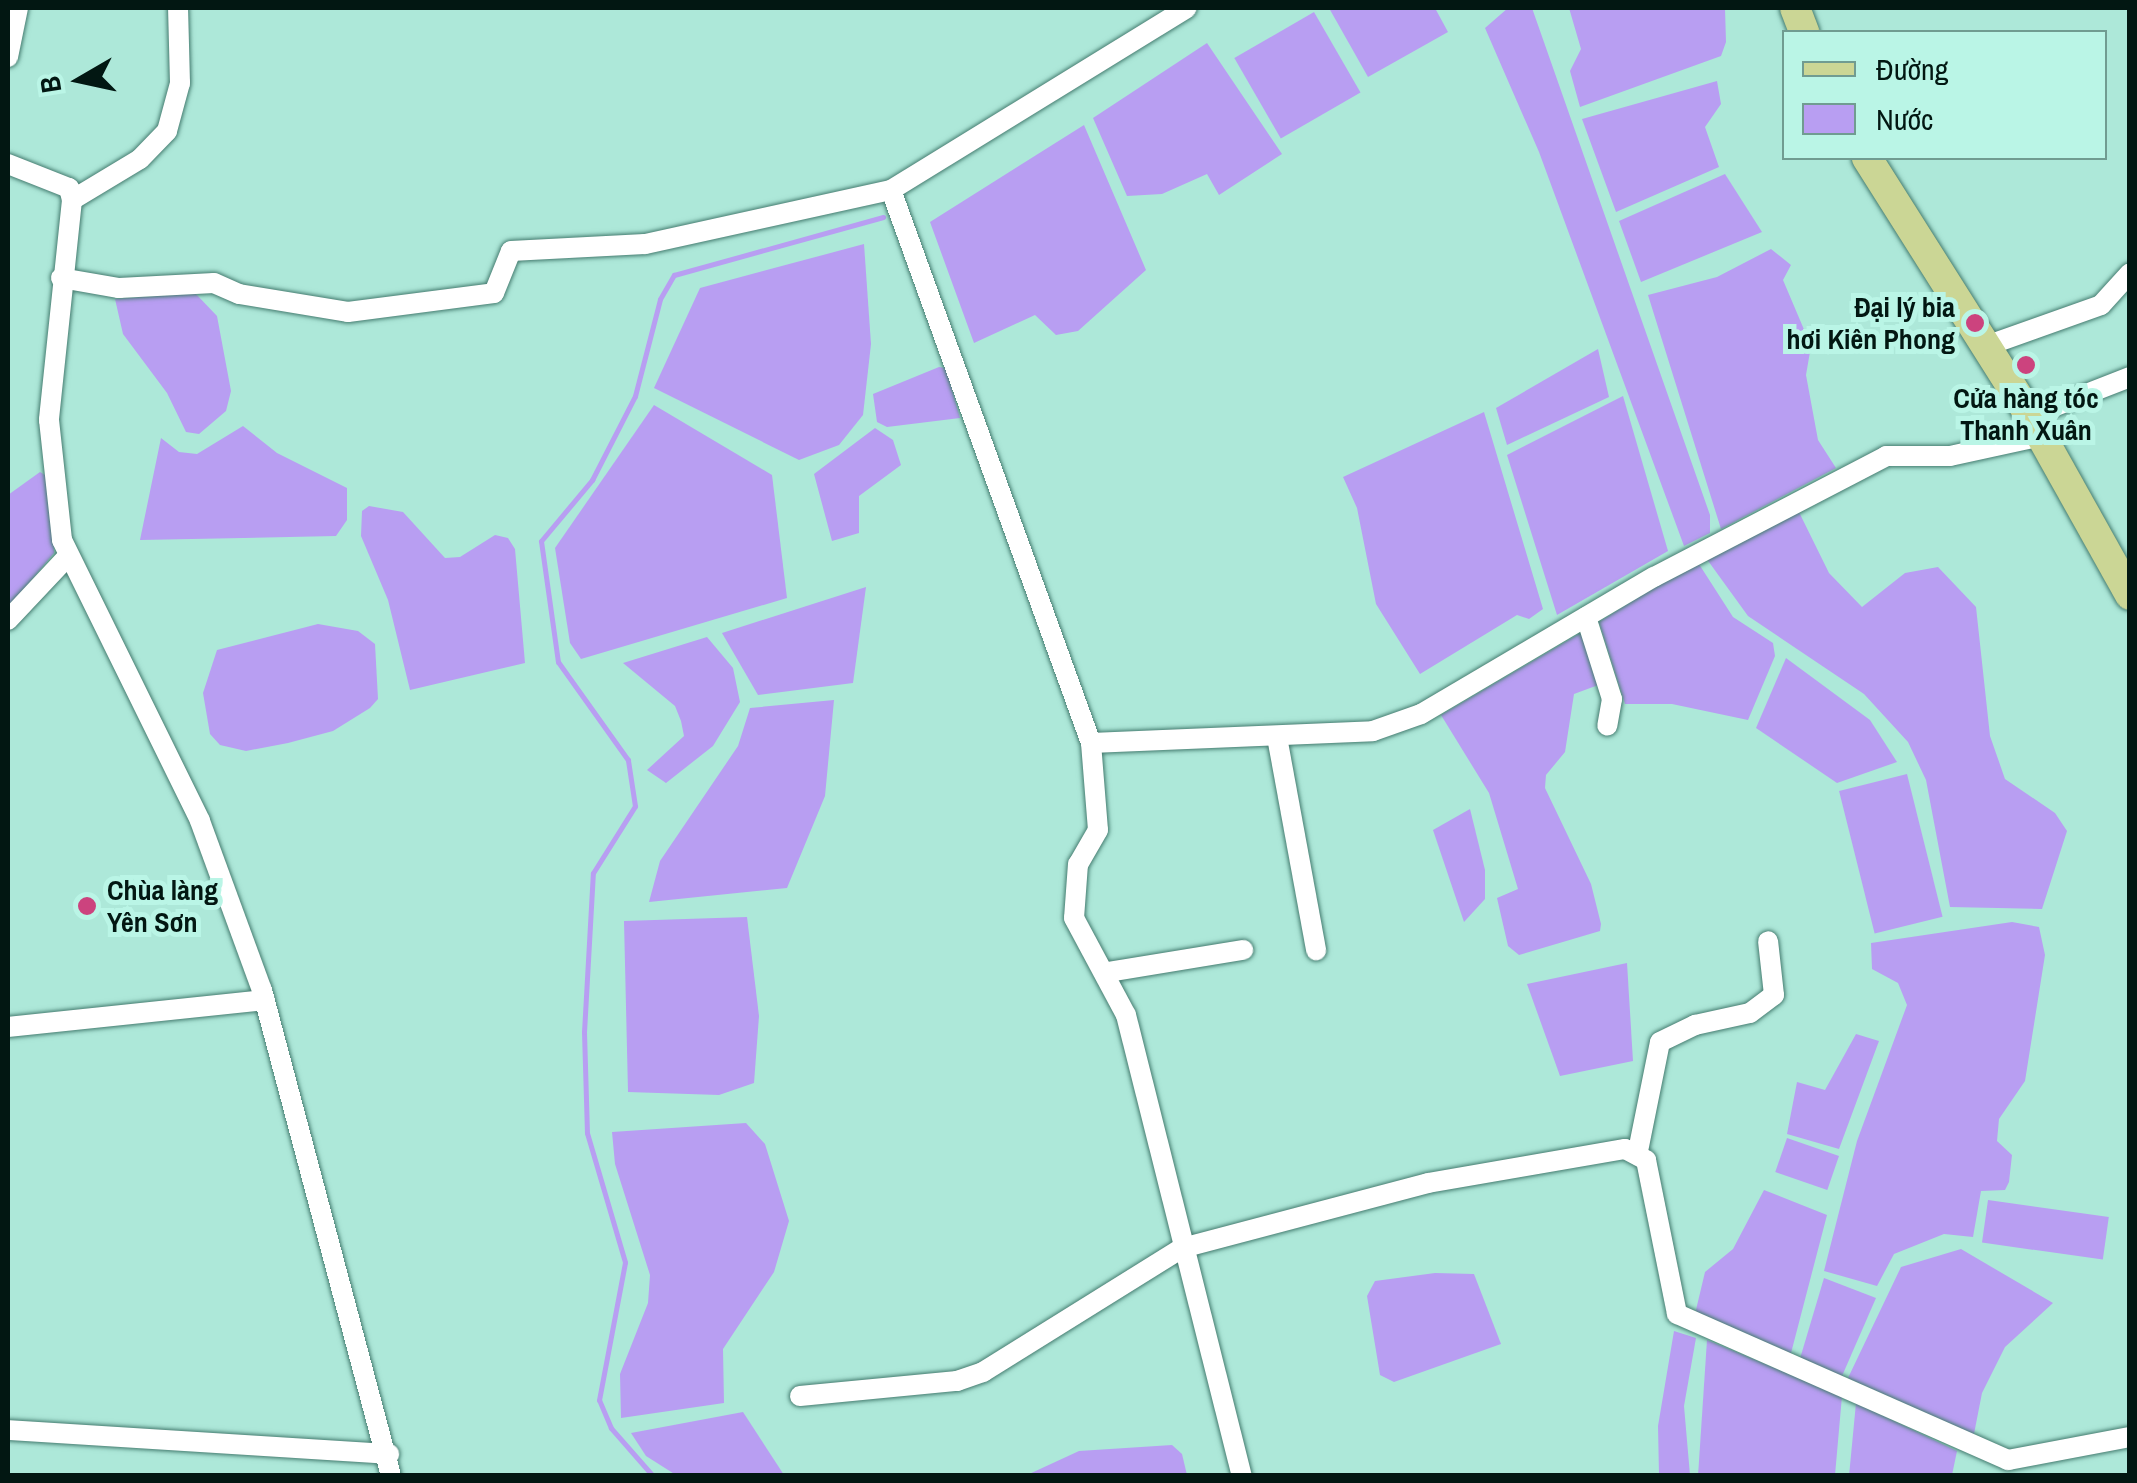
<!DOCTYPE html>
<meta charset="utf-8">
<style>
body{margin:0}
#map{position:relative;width:2137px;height:1483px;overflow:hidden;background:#ade8d9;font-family:"Archivo Narrow",sans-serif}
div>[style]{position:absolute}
.water>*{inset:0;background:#b89ef2;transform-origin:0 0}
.stream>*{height:5px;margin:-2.5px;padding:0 2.5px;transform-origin:2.5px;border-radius:2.5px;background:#b89ef2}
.roads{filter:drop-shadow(0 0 2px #457c70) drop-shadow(0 0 2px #457c70)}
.minor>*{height:20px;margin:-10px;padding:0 10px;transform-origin:10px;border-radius:10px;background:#fff}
.primary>*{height:30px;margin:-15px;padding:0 15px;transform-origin:15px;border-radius:15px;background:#cbd695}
.dots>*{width:28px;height:28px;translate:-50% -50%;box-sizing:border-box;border:5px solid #baf5e6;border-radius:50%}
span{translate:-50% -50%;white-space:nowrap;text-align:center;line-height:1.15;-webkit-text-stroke:10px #baf5e6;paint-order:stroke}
.poi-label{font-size:28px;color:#021712;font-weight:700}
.right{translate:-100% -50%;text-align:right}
.left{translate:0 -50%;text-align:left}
.frame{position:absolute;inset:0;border:10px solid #021712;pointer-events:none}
.legend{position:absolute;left:1782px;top:30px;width:325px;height:130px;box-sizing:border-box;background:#baf5e6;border:2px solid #709c91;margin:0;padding:12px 18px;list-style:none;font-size:30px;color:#021712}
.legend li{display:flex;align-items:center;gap:20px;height:50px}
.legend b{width:50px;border:2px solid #709c91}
.north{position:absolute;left:30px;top:30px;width:100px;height:100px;-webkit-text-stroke:8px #baf5e6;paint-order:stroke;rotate:261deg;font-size:28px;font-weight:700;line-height:40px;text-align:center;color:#021712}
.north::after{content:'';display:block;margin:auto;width:35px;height:45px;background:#021712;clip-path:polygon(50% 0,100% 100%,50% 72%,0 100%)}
</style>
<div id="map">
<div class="water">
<div style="clip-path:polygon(1329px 8px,1435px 8px,1448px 32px,1368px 77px)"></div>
<div style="clip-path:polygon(1508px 8px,1532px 8px,1710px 515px,1710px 533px,1684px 546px,1539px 152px,1485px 28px)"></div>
<div style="clip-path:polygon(1569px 8px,1725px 8px,1726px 42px,1721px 56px,1580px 107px,1570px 71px,1581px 49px)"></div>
<div style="left:1314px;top:12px;width:93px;height:92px;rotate:60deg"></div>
<div style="clip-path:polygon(1207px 43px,1282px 154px,1219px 195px,1207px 174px,1162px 194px,1127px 196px,1093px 118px)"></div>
<div style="clip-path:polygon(1717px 81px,1721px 104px,1705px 127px,1719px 167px,1616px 212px,1582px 119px)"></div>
<div style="clip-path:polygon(1084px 125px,1146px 270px,1078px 331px,1056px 335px,1035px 315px,974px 343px,930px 222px)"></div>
<div style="clip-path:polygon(1725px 174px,1762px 232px,1641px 282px,1619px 221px)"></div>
<div style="clip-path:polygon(864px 244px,871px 344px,863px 415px,839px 445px,799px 460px,654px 388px,700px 288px)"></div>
<div style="clip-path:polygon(1771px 249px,1791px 265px,1783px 280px,1811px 346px,1806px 375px,1818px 440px,1836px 468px,1721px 529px,1648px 295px,1717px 277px)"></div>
<div style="clip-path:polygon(195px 293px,217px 316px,231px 391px,226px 411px,199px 434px,186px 432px,167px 393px,123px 334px,115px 299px)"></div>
<div style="clip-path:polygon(1598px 349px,1609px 397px,1507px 445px,1496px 408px)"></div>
<div style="clip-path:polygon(939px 367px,946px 368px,960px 418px,887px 427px,877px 422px,873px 394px)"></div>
<div style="clip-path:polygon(1623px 396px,1668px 551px,1557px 615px,1507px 455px)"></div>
<div style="clip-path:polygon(654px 405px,772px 475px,787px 598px,581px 659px,570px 643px,555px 548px)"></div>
<div style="clip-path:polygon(1484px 412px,1543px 609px,1529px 619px,1517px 615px,1420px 674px,1376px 604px,1357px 508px,1343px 477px)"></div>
<div style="clip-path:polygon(243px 426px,277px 453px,347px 488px,347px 520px,336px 536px,140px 540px,161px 438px,179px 452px,197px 454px)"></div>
<div style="clip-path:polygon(875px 428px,893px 440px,901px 465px,859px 496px,859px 533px,832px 541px,814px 474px)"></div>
<div style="clip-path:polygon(40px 472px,48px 477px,54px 508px,54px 553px,8px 608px,8px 495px)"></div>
<div style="clip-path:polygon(369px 506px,403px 512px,445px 558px,460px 557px,495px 535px,508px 538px,515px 549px,525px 663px,410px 690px,388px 600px,361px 536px,362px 511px)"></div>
<div style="clip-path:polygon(1796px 506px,1829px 573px,1862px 607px,1905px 573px,1938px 567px,1976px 607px,1990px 736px,2005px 779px,2055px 813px,2067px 831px,2042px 909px,1950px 907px,1926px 780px,1908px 742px,1864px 694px,1748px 616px,1706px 558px)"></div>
<div style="clip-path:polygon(1697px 561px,1733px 617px,1773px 643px,1775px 656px,1748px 720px,1672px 704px,1625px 704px,1599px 622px)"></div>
<div style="clip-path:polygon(866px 587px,853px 683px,758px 695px,722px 633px)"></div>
<div style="clip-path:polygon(318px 624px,358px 631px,375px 644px,378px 699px,370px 708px,333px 731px,288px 743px,246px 751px,220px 745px,210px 734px,203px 693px,217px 650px)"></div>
<div style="clip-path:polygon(1589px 628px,1601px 684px,1574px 694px,1565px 752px,1546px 775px,1545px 788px,1591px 884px,1601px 924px,1600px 931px,1519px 955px,1508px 946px,1497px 898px,1518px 889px,1489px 793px,1441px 715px)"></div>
<div style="clip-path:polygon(707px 637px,733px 668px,740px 702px,713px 746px,666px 783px,647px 770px,684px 736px,681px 721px,675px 706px,623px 663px)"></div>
<div style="clip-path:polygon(1786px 658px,1870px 720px,1897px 762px,1837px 783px,1756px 728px)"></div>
<div style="clip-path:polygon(834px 700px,825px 796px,787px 888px,649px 902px,660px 861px,738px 746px,750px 708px)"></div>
<div style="left:1907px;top:774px;width:147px;height:70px;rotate:76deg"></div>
<div style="clip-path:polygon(1470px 809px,1485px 870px,1485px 899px,1464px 922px,1433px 830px)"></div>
<div style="clip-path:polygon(747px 917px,759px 1016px,754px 1083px,719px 1095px,628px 1092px,624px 921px)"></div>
<div style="clip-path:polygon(2012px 922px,2039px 927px,2045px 955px,2025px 1081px,1999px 1119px,1997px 1141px,2012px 1155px,2009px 1182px,2005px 1190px,1981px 1191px,1973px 1237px,1944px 1234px,1894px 1254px,1877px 1286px,1824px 1271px,1857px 1141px,1907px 1005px,1898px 983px,1872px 969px,1871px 943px)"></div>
<div style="clip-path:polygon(1627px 963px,1633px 1061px,1560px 1076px,1527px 984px)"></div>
<div style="clip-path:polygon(1856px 1034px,1879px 1041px,1839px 1149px,1787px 1134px,1797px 1082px,1825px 1090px)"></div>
<div style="clip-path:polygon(746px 1123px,765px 1144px,789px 1221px,774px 1272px,723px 1349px,724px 1403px,621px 1418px,620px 1374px,648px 1303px,650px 1275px,615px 1164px,612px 1132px)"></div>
<div style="left:1787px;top:1138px;width:55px;height:36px;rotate:19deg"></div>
<div style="clip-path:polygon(1764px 1190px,1827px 1215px,1790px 1357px,1695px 1314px,1705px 1272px,1733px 1249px)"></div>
<div style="left:1988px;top:1200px;width:122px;height:43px;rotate:8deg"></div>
<div style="clip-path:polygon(1961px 1249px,2053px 1303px,2005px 1347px,1982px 1393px,1973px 1439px,1848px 1378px,1901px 1267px)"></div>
<div style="clip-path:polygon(1435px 1273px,1474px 1274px,1501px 1344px,1394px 1382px,1380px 1375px,1367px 1296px,1375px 1281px)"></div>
<div style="clip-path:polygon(1824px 1278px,1876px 1298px,1842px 1376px,1799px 1362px)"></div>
<div style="clip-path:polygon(1674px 1331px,1696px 1338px,1684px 1406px,1690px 1475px,1659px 1475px,1658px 1426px)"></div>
<div style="clip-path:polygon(1707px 1340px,1842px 1396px,1835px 1475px,1698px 1476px)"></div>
<div style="clip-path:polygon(1856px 1403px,1957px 1451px,1952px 1475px,1849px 1476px)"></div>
<div style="clip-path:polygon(743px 1412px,784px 1475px,676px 1475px,646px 1456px,631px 1433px)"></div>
<div style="clip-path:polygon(1172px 1445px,1182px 1454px,1187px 1475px,1027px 1475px,1079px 1451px)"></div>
</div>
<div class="stream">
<div style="left:653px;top:1476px;width:64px;rotate:-131.2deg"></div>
<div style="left:611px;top:1428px;width:30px;rotate:-113deg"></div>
<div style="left:599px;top:1400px;width:140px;rotate:-79.3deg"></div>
<div style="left:625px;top:1262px;width:134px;rotate:-106.4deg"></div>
<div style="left:587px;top:1133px;width:101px;rotate:-91.7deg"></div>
<div style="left:584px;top:1032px;width:159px;rotate:-86.8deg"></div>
<div style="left:593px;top:873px;width:79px;rotate:-57.9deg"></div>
<div style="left:635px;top:806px;width:47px;rotate:-98.7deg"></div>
<div style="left:628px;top:760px;width:120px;rotate:-125.5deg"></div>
<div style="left:558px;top:662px;width:122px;rotate:-98deg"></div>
<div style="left:541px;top:541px;width:80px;rotate:-50.1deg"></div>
<div style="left:592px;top:480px;width:94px;rotate:-62.9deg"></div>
<div style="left:635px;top:396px;width:100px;rotate:-75.5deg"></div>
<div style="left:660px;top:299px;width:28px;rotate:-60deg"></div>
<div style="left:674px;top:275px;width:217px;rotate:-15.5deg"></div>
</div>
<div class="roads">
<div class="minor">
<div style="left:8px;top:57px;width:50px;rotate:-78.5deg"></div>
<div style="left:8px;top:164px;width:66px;rotate:21.5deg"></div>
<div style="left:69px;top:188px;width:12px;rotate:76deg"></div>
<div style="left:72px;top:200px;width:221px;rotate:96deg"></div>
<div style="left:49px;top:420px;width:121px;rotate:83.8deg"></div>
<div style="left:62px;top:540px;width:313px;rotate:63.8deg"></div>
<div style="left:200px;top:821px;width:180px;rotate:69.9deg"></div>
<div style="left:262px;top:990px;width:503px;rotate:75.13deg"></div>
<div style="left:891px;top:190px;width:588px;rotate:70.12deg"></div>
<div style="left:1091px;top:743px;width:87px;rotate:85.4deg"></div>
<div style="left:1098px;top:830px;width:39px;rotate:120deg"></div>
<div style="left:1078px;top:864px;width:54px;rotate:94.2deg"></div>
<div style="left:1074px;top:918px;width:110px;rotate:61.8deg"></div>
<div style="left:1126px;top:1015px;width:475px;rotate:75.9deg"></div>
<div style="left:72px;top:200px;width:79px;rotate:-31.1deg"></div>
<div style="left:140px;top:159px;width:39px;rotate:-46deg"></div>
<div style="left:167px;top:131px;width:50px;rotate:-74.8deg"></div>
<div style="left:180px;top:83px;width:75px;rotate:-91.5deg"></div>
<div style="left:61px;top:278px;width:59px;rotate:9.8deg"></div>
<div style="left:119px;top:288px;width:95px;rotate:-3deg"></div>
<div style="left:214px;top:283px;width:27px;rotate:24deg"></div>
<div style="left:239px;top:294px;width:110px;rotate:9.4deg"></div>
<div style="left:348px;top:312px;width:147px;rotate:-7.4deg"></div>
<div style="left:494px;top:293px;width:45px;rotate:-68deg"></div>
<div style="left:511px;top:251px;width:134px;rotate:-3deg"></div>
<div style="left:645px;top:244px;width:252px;rotate:-12.4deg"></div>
<div style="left:891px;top:190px;width:347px;rotate:-31.6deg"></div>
<div style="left:1986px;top:346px;width:122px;rotate:-19.6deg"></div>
<div style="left:2101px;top:305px;width:43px;rotate:-47.8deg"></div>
<div style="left:2030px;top:416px;width:107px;rotate:-21.3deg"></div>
<div style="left:1586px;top:617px;width:86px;rotate:72.4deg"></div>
<div style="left:1612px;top:699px;width:27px;rotate:100deg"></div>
<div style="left:8px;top:620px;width:88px;rotate:-46.8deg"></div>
<div style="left:1277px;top:737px;width:217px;rotate:79.6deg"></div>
<div style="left:1091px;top:743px;width:282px;rotate:-2.4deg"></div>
<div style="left:1373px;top:731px;width:51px;rotate:-19.5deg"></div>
<div style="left:1421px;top:714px;width:270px;rotate:-30.5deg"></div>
<div style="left:1654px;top:577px;width:262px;rotate:-27.5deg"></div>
<div style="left:1886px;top:456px;width:64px"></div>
<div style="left:1950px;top:456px;width:94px;rotate:-12.3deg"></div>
<div style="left:1108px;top:972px;width:137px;rotate:-9.3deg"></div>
<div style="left:8px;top:1027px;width:258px;rotate:-6deg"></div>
<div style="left:1638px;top:1151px;width:111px;rotate:-78.6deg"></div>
<div style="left:1660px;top:1042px;width:39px;rotate:-26deg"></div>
<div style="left:1695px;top:1025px;width:56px;rotate:-12.3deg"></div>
<div style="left:1750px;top:1013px;width:30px;rotate:-37deg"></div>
<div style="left:1774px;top:995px;width:54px;rotate:-96.3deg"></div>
<div style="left:800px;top:1396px;width:158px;rotate:-5.5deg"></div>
<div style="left:957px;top:1381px;width:28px;rotate:-19deg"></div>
<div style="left:983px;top:1372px;width:234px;rotate:-31.9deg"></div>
<div style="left:1182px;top:1248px;width:254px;rotate:-14.8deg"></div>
<div style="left:1428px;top:1183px;width:200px;rotate:-9.8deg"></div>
<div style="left:1625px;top:1149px;width:24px;rotate:28deg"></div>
<div style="left:1646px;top:1160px;width:157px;rotate:78.6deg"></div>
<div style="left:1677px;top:1314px;width:362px;rotate:23.8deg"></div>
<div style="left:2008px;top:1460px;width:124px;rotate:-10.7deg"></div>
<div style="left:8px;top:1430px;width:382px;rotate:3.6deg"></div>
</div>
<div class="primary">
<div style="left:1795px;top:8px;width:26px;rotate:69deg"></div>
<div style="left:1867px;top:158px;width:305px;rotate:57.7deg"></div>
<div style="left:2030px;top:416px;width:205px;rotate:60.8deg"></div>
</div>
</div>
<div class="dots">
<div style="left:1975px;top:323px;background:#cc437e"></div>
<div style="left:2026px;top:365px;background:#cc437e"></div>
<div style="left:87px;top:906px;background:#cc437e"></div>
</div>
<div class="poi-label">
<span class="right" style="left:1955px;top:323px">Đại lý bia<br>hơi Kiên Phong</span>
<span style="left:2026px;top:414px">Cửa hàng tóc<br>Thanh Xuân</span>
<span class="left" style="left:107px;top:906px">Chùa làng<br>Yên Sơn</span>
</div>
<div class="frame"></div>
<ul class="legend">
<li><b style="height:12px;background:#cbd695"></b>Đường</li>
<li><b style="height:28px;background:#b89ef2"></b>Nước</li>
</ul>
<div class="north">B</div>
</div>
